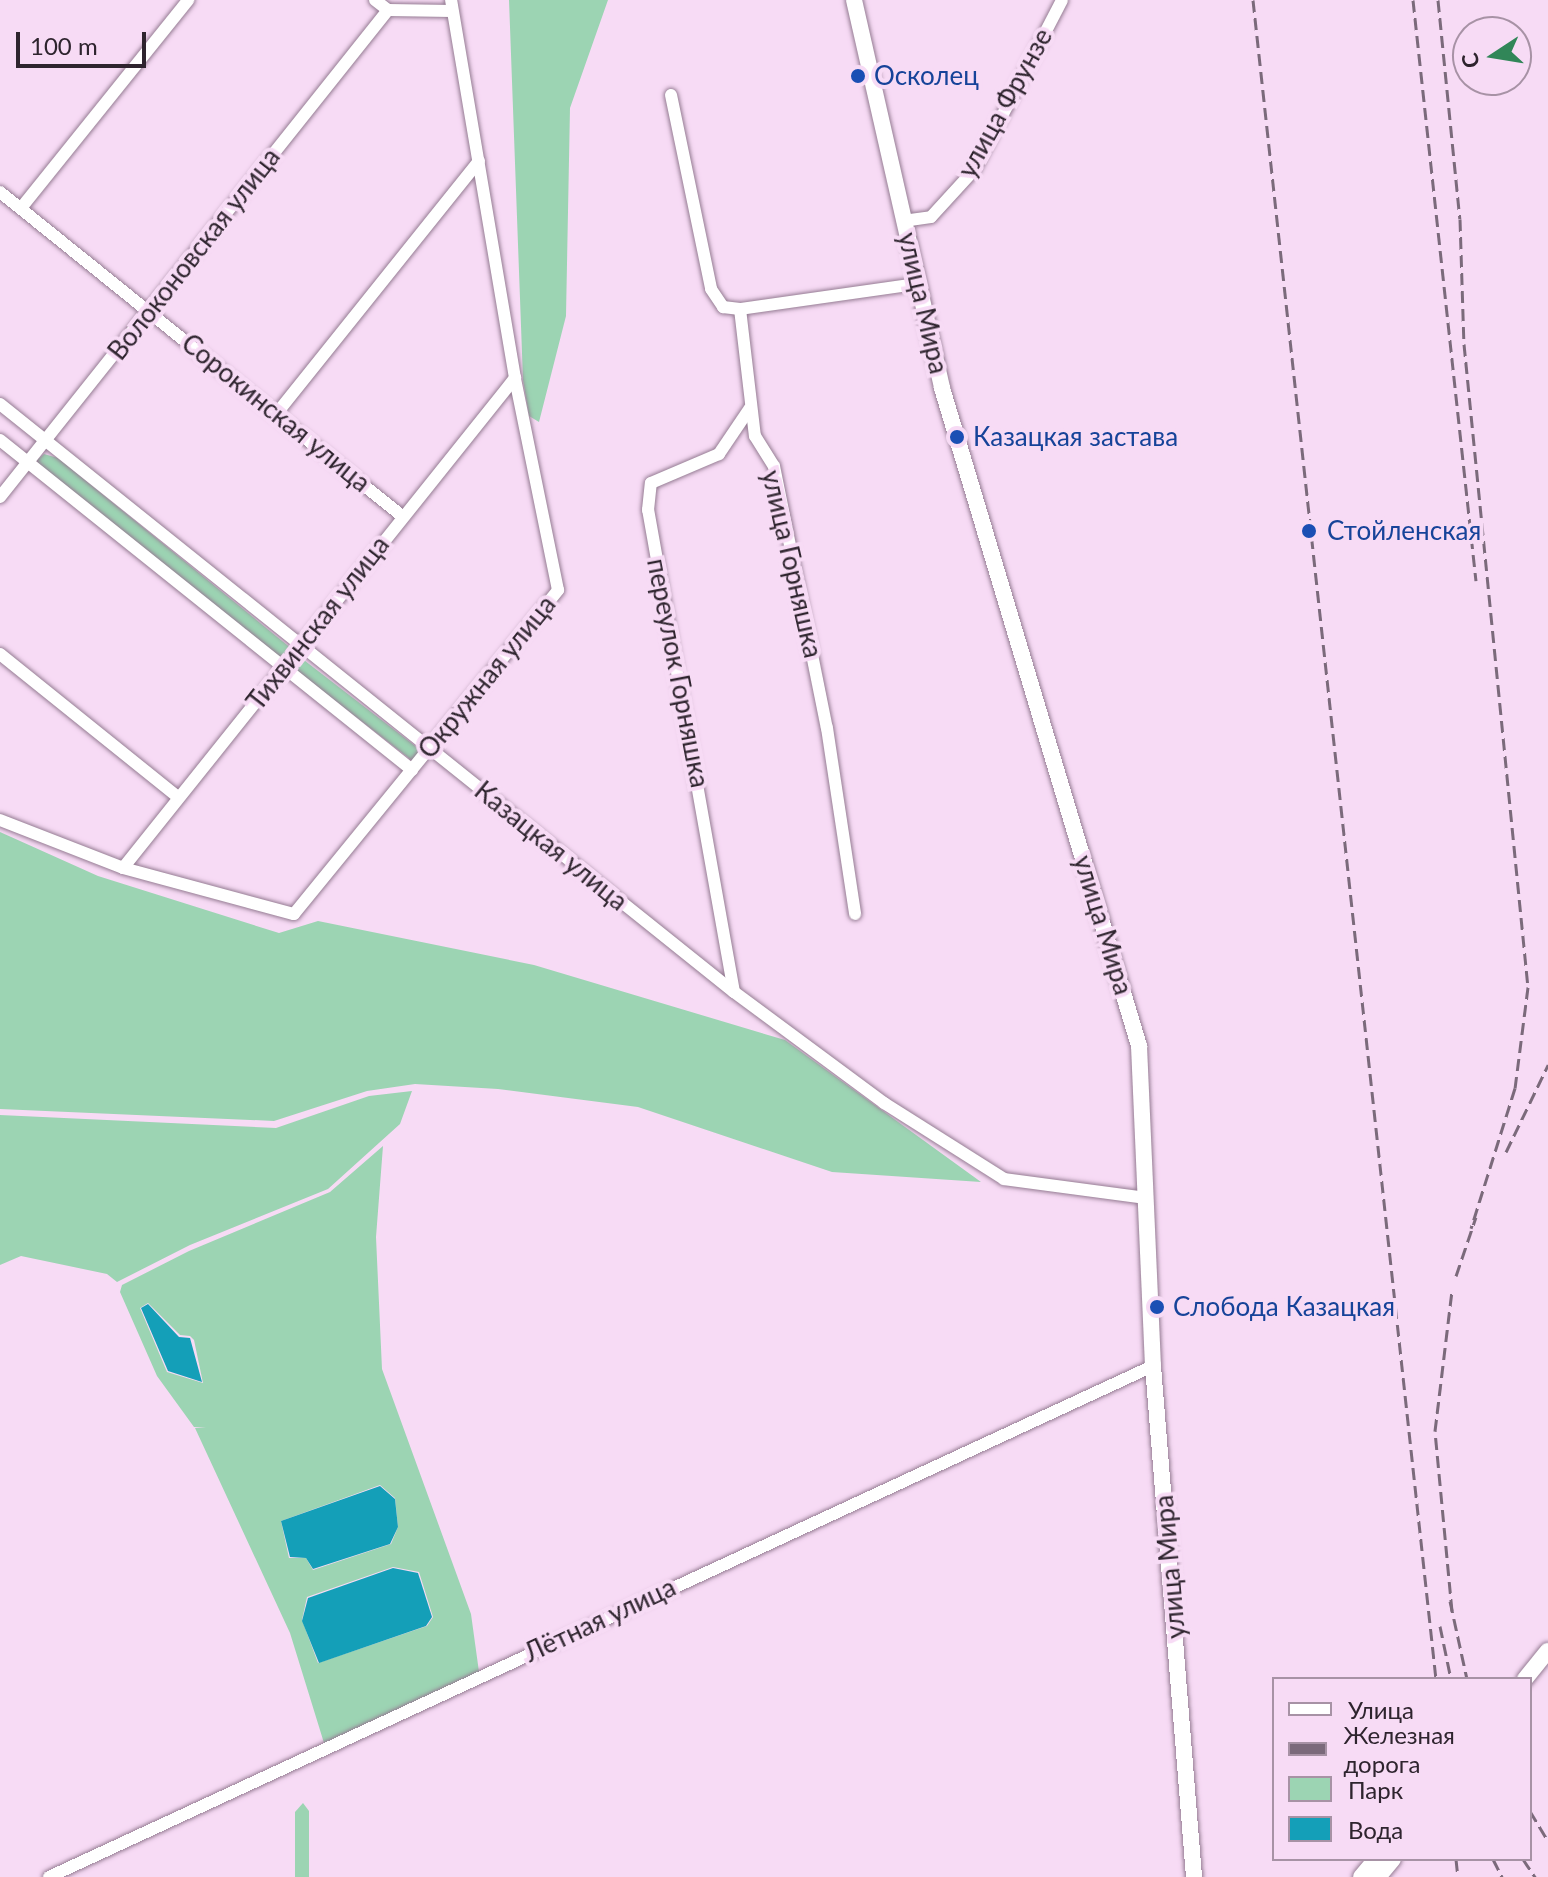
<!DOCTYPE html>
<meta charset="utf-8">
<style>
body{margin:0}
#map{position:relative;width:1548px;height:1877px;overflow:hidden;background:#f7dbf5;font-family:Lato,sans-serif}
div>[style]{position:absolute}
.green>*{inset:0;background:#9cd4b3}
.water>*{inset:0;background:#149fb8}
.roads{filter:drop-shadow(0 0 2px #957c93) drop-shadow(0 0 2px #957c93)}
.minor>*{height:12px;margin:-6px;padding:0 6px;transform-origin:6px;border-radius:6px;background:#fff}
.major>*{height:16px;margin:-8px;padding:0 8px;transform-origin:8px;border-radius:8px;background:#fff}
.rail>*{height:3px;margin-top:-1.5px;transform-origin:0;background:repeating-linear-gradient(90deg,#7b6a7b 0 12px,transparent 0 18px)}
.dots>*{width:22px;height:22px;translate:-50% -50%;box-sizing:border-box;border:4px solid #f7dbf5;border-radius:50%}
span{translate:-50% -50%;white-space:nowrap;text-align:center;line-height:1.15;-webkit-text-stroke:8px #f7dbf5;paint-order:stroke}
.transit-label{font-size:26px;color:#164399}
.left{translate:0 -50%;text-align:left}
.street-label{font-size:26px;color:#2e242e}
.legend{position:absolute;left:1272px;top:1677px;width:260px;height:184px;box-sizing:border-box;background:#f7dbf5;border:2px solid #a792a5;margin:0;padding:10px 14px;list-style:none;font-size:24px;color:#2e242e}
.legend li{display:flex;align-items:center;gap:16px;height:40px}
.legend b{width:40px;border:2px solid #a792a5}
.north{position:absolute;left:1452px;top:16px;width:80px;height:80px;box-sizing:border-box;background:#f7dbf5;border:2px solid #a792a5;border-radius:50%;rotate:258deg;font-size:22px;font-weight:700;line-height:32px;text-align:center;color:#2e242e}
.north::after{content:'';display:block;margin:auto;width:28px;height:36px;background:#318658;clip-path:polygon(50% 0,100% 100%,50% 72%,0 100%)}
.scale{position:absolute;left:16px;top:32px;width:130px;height:36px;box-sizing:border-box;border:4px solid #2e242e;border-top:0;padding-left:10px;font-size:24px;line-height:28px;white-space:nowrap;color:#2e242e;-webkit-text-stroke:6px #f7dbf5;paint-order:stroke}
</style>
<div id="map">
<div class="green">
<div style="clip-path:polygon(509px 0,608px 0,570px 108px,566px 316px,539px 422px,529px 416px,523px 380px)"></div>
<div style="clip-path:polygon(44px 454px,58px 458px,292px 649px,280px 657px,41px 468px,36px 461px)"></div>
<div style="clip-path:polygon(300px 657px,414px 745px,420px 750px,414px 762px,298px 672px,293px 664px)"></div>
<div style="clip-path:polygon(0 832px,98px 876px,279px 933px,318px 921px,534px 965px,785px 1040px,981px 1182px,832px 1172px,638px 1107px,498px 1089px,415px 1084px,367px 1091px,274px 1121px,0 1109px)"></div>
<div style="clip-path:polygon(412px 1091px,400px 1124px,328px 1189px,190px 1245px,117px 1282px,107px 1274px,21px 1256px,0 1265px,0 1115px,276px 1128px,369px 1096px)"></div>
<div style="clip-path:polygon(evenodd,383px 1146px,376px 1237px,382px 1369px,471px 1614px,479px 1672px,324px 1743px,290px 1633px,195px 1428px,206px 1428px,194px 1427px,157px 1376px,120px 1292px,122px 1285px,189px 1251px,330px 1192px,383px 1146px,148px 1303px,180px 1335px,190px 1336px,194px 1340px,203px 1383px,167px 1372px,140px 1308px,148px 1303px,383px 1146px,380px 1485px,395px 1498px,398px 1527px,391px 1544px,313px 1570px,306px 1558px,289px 1558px,281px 1521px,380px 1485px,383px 1146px,393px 1567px,419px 1572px,433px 1617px,427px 1626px,318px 1663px,302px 1620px,307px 1597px,393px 1567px)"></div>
<div style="clip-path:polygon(303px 1803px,309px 1811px,309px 1877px,295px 1877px,295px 1812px)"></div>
</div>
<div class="water">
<div style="clip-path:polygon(148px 1304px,179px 1337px,190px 1338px,202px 1382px,168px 1371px,141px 1308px)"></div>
<div style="clip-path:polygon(380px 1486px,395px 1499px,398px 1527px,390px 1544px,313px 1569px,306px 1558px,290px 1557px,281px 1521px)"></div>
<div style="clip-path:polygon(393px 1568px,418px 1573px,432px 1617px,426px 1626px,319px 1663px,302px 1621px,308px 1598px)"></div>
</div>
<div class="roads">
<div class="minor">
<div style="left:375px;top:0;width:16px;rotate:38deg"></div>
<div style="left:388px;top:10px;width:64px;rotate:0.9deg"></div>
<div style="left:671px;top:95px;width:198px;rotate:78.3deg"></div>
<div style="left:711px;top:289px;width:22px;rotate:56deg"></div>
<div style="left:723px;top:307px;width:17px;rotate:7deg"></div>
<div style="left:740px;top:309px;width:128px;rotate:83.3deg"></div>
<div style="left:755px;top:436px;width:36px;rotate:58deg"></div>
<div style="left:774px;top:466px;width:267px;rotate:78.6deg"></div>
<div style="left:827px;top:728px;width:188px;rotate:81.4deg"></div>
<div style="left:0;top:192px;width:516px;rotate:38.87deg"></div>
<div style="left:21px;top:208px;width:267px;rotate:-51.2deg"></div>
<div style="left:903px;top:221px;width:28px;rotate:-8deg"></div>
<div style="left:931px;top:217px;width:64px;rotate:-47.5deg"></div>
<div style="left:974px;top:170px;width:191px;rotate:-62.6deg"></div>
<div style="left:740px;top:309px;width:178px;rotate:-8.1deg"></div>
<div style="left:0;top:404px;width:940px;rotate:38.7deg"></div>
<div style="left:734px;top:992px;width:187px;rotate:36.5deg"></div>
<div style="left:884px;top:1103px;width:142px;rotate:32.3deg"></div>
<div style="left:1004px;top:1179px;width:143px;rotate:7.6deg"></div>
<div style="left:277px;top:413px;width:323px;rotate:-51.3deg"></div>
<div style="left:0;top:440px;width:528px;rotate:38.69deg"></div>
<div style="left:0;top:497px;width:623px;rotate:-51.46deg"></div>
<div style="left:0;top:654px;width:228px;rotate:38.8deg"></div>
<div style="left:0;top:820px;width:132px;rotate:21.3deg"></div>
<div style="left:123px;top:868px;width:177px;rotate:15.1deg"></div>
<div style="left:294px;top:914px;width:418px;rotate:-50.8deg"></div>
<div style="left:558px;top:590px;width:216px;rotate:-101.5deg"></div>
<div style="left:515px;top:378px;width:383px;rotate:-99.6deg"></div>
<div style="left:123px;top:868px;width:628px;rotate:-51.34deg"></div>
<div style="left:734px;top:992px;width:490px;rotate:-100.1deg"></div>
<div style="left:648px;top:510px;width:27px;rotate:-84deg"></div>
<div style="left:651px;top:483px;width:74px;rotate:-23.1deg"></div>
<div style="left:719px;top:454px;width:55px;rotate:-56deg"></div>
<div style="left:49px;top:1877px;width:1217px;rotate:-24.84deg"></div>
</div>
<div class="major">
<div style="left:854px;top:0;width:398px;rotate:77.2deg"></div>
<div style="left:942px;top:388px;width:687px;rotate:73.33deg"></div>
<div style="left:1139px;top:1046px;width:320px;rotate:87.5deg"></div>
<div style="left:1153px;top:1366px;width:513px;rotate:85.41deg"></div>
<div style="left:1525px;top:1679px;width:36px;rotate:-51deg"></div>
<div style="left:1361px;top:1877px;width:23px;rotate:-50deg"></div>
<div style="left:1378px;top:1877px;width:23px;rotate:-50deg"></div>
</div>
</div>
<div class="rail">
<div style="left:1253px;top:0;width:1689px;rotate:83.78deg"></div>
<div style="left:1413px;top:0;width:584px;rotate:83.81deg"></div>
<div style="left:1438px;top:0;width:220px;rotate:84.3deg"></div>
<div style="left:1460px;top:219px;width:125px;rotate:88.2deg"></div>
<div style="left:1464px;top:344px;width:646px;rotate:84.32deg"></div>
<div style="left:1528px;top:987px;width:102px;rotate:97.3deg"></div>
<div style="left:1515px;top:1088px;width:147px;rotate:107.4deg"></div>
<div style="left:1506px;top:1152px;width:97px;rotate:-64.2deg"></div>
<div style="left:1456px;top:1276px;width:62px;rotate:-71.3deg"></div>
<div style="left:1450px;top:1601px;width:80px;rotate:77.7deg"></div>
<div style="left:1452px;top:1611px;width:181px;rotate:-95.4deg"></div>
<div style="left:1435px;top:1431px;width:141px;rotate:-83.1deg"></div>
<div style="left:1440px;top:1626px;width:54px;rotate:78.3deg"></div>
<div style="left:1530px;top:1811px;width:35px;rotate:59deg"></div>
<div style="left:1456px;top:1859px;width:18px;rotate:84deg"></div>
<div style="left:1493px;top:1859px;width:20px;rotate:63deg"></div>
<div style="left:1523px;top:1859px;width:22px;rotate:56deg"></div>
</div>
<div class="dots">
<div style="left:858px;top:76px;background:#1a4fb4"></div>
<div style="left:957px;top:437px;background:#1a4fb4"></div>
<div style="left:1309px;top:531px;background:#1a4fb4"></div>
<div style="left:1157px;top:1307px;background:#1a4fb4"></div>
</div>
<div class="transit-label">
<span class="left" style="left:874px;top:76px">Осколец</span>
<span class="left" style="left:973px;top:437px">Казацкая застава</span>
<span class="left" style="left:1327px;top:531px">Стойленская</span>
<span class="left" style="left:1173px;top:1307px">Слобода Казацкая</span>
</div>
<div class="street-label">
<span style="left:1005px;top:103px;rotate:-61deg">улица Фрунзе</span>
<span style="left:194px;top:254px;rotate:-52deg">Волоконовская улица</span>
<span style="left:923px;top:303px;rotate:77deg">улица Мира</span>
<span style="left:276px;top:413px;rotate:39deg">Сорокинская улица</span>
<span style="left:792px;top:564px;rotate:77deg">улица Горняшка</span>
<span style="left:318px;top:623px;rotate:-52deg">Тихвинская улица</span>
<span style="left:678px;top:673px;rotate:79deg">переулок Горняшка</span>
<span style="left:487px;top:677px;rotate:-51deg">Окружная улица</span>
<span style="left:551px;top:846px;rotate:39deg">Казацкая улица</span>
<span style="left:1103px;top:925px;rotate:73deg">улица Мира</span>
<span style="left:1170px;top:1567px;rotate:-95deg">улица Мира</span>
<span style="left:600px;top:1620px;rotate:-25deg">Лётная улица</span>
</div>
<ul class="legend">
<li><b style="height:10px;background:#fff"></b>Улица</li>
<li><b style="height:10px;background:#7b6a7b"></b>Железная дорога</li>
<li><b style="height:22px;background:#9cd4b3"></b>Парк</li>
<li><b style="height:22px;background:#149fb8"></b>Вода</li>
</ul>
<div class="north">С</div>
<div class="scale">100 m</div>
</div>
